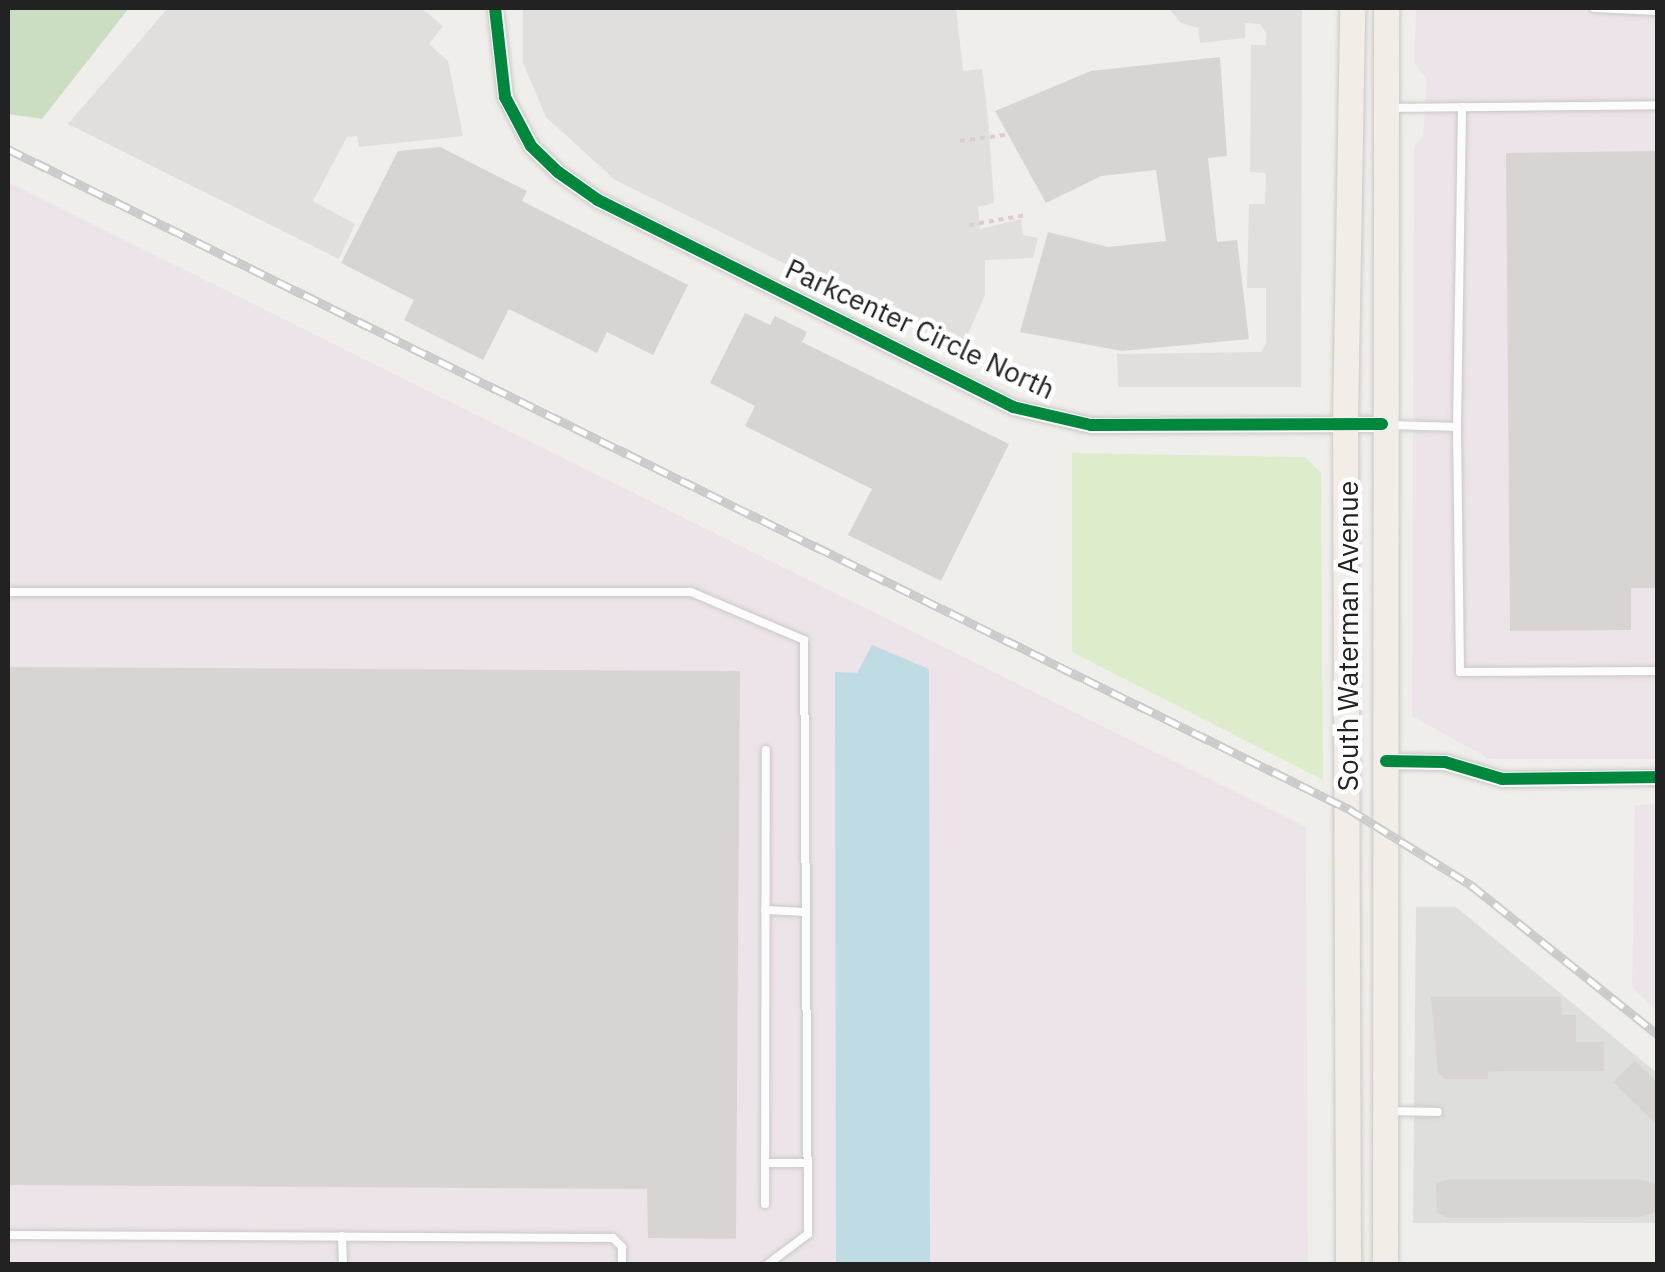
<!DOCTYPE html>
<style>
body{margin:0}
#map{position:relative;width:1665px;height:1272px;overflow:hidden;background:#f0eeeb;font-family:"IBM Plex Sans",sans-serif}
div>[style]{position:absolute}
.industrial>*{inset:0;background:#ede4e9}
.religious>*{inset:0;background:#dededc}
.grass>*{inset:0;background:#ddeccb}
.forest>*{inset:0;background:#cbdec1}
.parking>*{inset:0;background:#e0dfde}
.water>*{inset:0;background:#bfdbe3}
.building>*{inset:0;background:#d7d4d2}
.path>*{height:4px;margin-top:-2px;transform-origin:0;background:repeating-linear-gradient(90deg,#dccecd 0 5px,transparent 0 10px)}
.roads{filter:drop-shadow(0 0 2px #c9c8c7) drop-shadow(0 0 2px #c9c8c7)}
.lane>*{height:8px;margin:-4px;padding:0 4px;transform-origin:4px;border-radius:4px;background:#fdfcfc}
.street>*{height:15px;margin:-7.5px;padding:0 7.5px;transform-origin:7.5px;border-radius:7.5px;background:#fdfcfc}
.primary>*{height:25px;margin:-12.5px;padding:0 12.5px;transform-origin:12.5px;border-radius:12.5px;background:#f3ede7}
.rail>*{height:9px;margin-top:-4.5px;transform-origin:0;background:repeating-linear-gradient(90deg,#fff 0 15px,#ccc 0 30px);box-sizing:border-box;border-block:2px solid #ccc}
.cycleway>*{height:12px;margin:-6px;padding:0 6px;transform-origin:6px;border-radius:6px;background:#00873e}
span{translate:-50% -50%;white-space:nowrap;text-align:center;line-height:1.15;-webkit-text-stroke:9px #fff;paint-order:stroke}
.street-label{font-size:28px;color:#222}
.frame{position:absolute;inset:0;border:10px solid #222;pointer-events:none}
</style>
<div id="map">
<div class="industrial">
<div style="clip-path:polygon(1416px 8px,1657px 8px,1657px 759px,1489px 759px,1412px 716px,1414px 146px,1423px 137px,1427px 79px,1414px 63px)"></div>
<div style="clip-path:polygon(8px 182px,1306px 827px,1308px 1264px,8px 1264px)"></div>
<div style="clip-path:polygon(1657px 804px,1658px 804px,1657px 1011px,1632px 987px,1635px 805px)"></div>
</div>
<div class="religious">
<div style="clip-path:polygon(1416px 907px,1456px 907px,1657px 1073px,1657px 1223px,1413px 1223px)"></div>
</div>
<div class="grass">
<div style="clip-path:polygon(1072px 453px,1305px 457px,1321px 473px,1323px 780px,1072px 652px)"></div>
</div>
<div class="forest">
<div style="clip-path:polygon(8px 8px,129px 8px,42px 119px,8px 114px)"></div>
</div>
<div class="parking">
<div style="clip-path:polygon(168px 8px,421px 8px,443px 26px,429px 44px,448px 61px,463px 136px,359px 147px,357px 136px,347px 137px,313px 201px,355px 224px,339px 259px,68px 124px)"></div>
<div style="clip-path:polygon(523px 8px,956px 8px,963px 71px,982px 69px,988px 118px,994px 203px,978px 207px,980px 229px,1021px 219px,1023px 235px,1038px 238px,1033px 258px,985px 260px,985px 295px,961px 350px,615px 180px,546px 117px,523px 63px)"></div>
<div style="clip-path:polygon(1168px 8px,1302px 8px,1301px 387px,1118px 387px,1117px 354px,1261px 352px,1266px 343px,1266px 288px,1247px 288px,1249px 204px,1265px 204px,1266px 173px,1250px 172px,1251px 45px,1266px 45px,1266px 33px,1260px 24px,1245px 23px,1245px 38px,1200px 43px,1198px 28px,1181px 23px)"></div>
</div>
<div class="water">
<div style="clip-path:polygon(872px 645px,929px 669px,930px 1264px,836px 1264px,835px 672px,857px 673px)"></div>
</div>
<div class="building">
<div style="clip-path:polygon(1220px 57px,1227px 156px,1208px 158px,1217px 242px,1237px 240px,1249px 339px,1122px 351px,1020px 332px,1048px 232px,1108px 247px,1166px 241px,1156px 170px,1101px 176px,1046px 203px,995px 111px,1091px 71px)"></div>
<div style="clip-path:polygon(440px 147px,527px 191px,522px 201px,688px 285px,653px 355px,607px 332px,597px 353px,509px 309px,483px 360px,404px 320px,414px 300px,341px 263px,398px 151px)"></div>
<div style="clip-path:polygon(1658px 151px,1658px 588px,1631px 588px,1631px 630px,1510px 631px,1506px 153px)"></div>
<div style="clip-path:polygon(745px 313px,770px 325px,775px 316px,807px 332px,802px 342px,1009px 444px,941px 581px,848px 535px,872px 489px,745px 426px,755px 406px,710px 383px)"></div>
<div style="clip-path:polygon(8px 667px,740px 671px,736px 1239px,648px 1238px,647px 1189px,8px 1185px)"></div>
<div style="clip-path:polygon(1431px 997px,1561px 997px,1562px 1015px,1576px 1015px,1576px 1042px,1604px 1042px,1604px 1071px,1499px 1071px,1488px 1072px,1488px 1079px,1445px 1079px,1438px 1072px)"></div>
<div style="clip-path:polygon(1635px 1061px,1658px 1083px,1658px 1126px,1613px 1082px)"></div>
<div style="clip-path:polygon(1449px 1179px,1638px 1179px,1658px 1184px,1658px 1212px,1638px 1217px,1449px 1218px,1437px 1213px,1436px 1183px)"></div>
</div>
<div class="path">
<div style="left:960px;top:141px;width:51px;rotate:-7.8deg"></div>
<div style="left:969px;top:225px;width:58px;rotate:-10deg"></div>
</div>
<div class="roads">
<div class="lane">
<div style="left:1594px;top:8px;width:64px;rotate:2.7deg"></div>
<div style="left:1388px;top:108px;width:270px;rotate:-0.6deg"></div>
<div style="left:1391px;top:425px;width:66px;rotate:1.7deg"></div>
<div style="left:1457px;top:427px;width:245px;rotate:89.3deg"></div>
<div style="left:1460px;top:672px;width:198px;rotate:-0.3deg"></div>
<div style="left:1457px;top:427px;width:320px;rotate:-89.1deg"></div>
<div style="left:8px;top:592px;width:683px"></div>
<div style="left:691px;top:592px;width:123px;rotate:23deg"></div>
<div style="left:804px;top:640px;width:594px;rotate:89.61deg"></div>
<div style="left:808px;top:1234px;width:50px;rotate:143.1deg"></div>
<div style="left:765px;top:910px;width:41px;rotate:2.8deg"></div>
<div style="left:1389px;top:1111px;width:49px;rotate:1.2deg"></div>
<div style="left:765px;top:1163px;width:42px"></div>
<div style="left:765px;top:1204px;width:454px;rotate:-89.9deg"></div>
<div style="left:8px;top:1235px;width:605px;rotate:0.28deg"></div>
<div style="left:613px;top:1238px;width:13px;rotate:45deg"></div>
<div style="left:622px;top:1247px;width:17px;rotate:90deg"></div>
<div style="left:342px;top:1236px;width:28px;rotate:88deg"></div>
</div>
<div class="street">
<div style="left:495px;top:8px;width:90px;rotate:83.6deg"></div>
<div style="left:505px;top:97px;width:55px;rotate:62deg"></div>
<div style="left:531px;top:146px;width:37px;rotate:44deg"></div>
<div style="left:558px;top:172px;width:49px;rotate:35deg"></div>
<div style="left:598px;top:200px;width:464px;rotate:26.5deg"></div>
<div style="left:1013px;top:407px;width:80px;rotate:13deg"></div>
<div style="left:1091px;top:425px;width:291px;rotate:-0.2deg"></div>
<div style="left:1386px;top:761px;width:59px;rotate:1deg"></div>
<div style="left:1445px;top:762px;width:59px;rotate:16.6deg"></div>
<div style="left:1502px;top:779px;width:156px;rotate:-0.7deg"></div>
</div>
<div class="primary">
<div style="left:1348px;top:1264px;width:842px;rotate:-90.2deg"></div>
<div style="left:1345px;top:422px;width:414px;rotate:-89deg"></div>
<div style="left:1385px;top:1264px;width:1256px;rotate:-89.95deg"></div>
</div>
</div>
<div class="rail">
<div style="left:8px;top:149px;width:1495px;rotate:26.21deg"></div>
<div style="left:1349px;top:809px;width:144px;rotate:31.9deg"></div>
<div style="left:1471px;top:885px;width:240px;rotate:38.7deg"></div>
</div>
<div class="cycleway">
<div style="left:495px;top:8px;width:90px;rotate:83.6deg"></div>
<div style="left:505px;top:97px;width:55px;rotate:62deg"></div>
<div style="left:531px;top:146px;width:37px;rotate:44deg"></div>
<div style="left:558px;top:172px;width:49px;rotate:35deg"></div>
<div style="left:598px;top:200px;width:464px;rotate:26.5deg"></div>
<div style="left:1013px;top:407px;width:80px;rotate:13deg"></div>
<div style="left:1091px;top:425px;width:291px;rotate:-0.2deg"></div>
<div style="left:1386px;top:761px;width:59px;rotate:1deg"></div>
<div style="left:1445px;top:762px;width:59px;rotate:16.6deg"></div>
<div style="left:1502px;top:779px;width:156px;rotate:-0.7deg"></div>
</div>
<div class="street-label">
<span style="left:920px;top:329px;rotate:25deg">Parkcenter Circle North</span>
<span style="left:1348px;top:636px;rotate:-90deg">South Waterman Avenue</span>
</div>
<div class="frame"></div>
</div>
